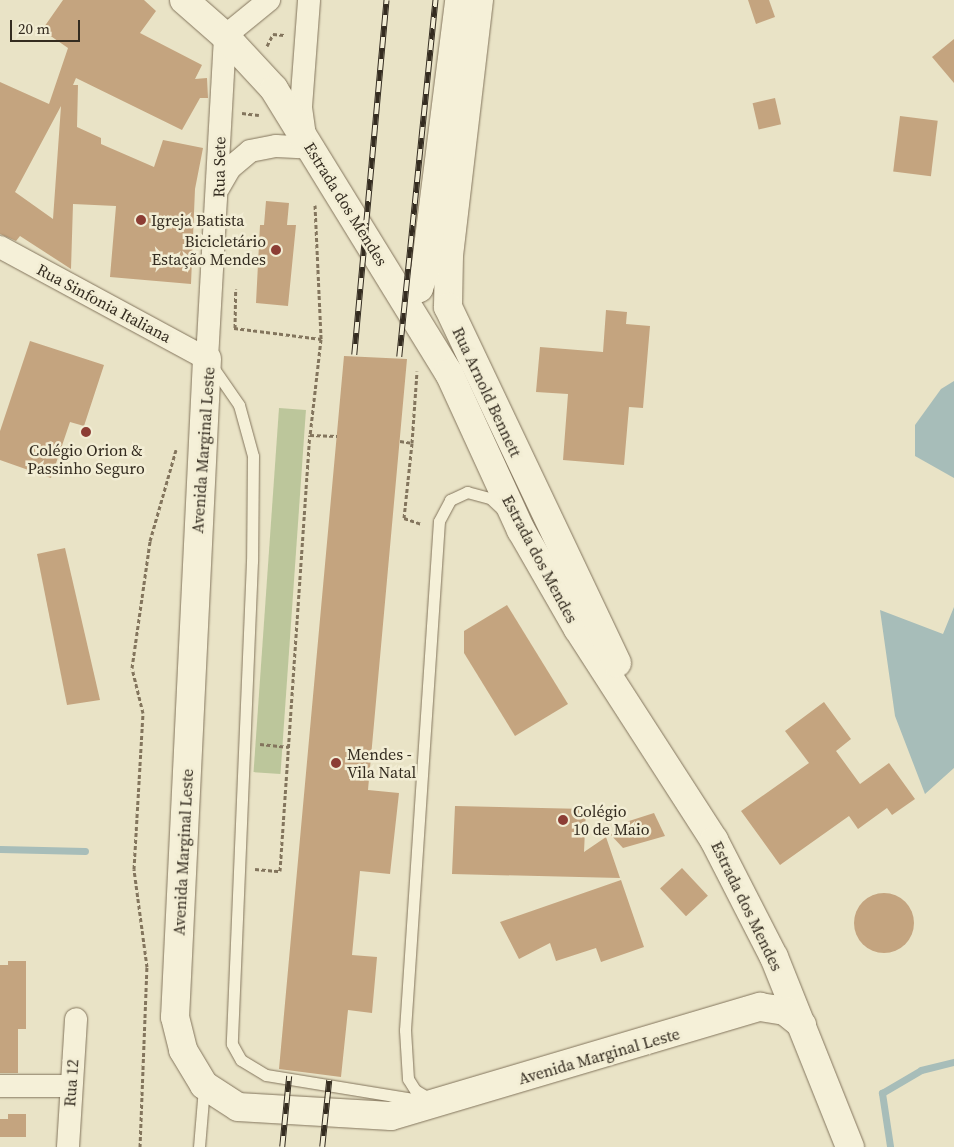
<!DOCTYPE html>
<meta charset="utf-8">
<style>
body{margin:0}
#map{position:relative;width:954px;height:1147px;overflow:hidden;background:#e9e3c6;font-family:"Source Serif 4",serif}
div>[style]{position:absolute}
.green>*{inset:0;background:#bcc69b;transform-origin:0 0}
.water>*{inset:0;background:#a7bdb9}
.stream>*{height:7px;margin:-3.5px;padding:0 3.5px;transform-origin:3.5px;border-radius:3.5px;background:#a7bdb9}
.building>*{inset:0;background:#c4a47f;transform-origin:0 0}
.round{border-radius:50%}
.path>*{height:3px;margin-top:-1.5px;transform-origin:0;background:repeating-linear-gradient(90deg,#83755d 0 4px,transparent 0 6.5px)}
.roads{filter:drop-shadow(0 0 1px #83755d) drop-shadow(0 0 1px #83755d)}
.service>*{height:11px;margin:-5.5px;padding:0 5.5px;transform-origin:5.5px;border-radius:5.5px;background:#f5f0d8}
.minor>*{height:22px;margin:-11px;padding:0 11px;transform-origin:11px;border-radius:11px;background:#f5f0d8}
.tertiary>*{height:28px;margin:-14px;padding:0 14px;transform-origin:14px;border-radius:14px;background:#f5f0d8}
.rail>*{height:5.5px;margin-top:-2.75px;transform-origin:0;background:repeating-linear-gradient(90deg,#f2edd4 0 11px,#342c20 0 22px);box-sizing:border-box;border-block:1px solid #342c20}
.dots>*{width:14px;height:14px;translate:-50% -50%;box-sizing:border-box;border:2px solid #f2edd4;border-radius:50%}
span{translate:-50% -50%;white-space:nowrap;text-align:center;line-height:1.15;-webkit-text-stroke:5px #f2edd4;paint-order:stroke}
.street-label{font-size:16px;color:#342c20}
.poi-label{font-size:16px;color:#342c20}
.left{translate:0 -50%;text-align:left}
.right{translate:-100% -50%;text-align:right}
.scale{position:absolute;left:10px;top:20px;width:70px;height:22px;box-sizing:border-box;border:2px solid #342c20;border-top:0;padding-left:6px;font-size:15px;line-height:18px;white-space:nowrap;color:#342c20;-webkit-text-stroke:4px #f2edd4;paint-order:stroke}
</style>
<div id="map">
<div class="green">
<div style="left:279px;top:408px;width:27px;height:365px;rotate:4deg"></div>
</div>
<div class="water">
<div style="clip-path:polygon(954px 381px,954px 478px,915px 456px,915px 425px,941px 389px)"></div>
<div style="clip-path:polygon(954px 607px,954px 768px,925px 794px,895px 716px,880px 610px,943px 634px)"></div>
</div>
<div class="stream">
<div style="left:0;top:849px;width:85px;rotate:1.3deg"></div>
<div style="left:890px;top:1146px;width:54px;rotate:-98.6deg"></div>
<div style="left:882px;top:1093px;width:45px;rotate:-30.5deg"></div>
<div style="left:921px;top:1070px;width:34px;rotate:-14deg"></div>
</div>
<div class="building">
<div style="clip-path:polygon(evenodd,63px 0,144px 0,156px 11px,140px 33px,202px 65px,195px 79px,207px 78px,208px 98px,200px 98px,182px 130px,76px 78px,73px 85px,78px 85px,77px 127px,101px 138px,101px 144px,154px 167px,163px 140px,203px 148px,195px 189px,191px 284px,110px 277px,116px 206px,73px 204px,71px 269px,20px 236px,16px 241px,0 234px,0 82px,49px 104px,68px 48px,42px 30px,63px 0,61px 106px,53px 219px,15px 192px,61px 106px)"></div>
<div style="clip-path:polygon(748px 0,769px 0,775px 17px,756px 24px)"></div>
<div style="clip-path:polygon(954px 39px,954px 83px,932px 57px)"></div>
<div style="left:775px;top:98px;width:27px;height:23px;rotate:77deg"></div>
<div style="left:900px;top:116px;width:38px;height:56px;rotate:7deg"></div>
<div style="clip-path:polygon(266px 201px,289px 203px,287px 225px,296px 225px,288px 306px,256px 303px,260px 225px,264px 225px)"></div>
<div style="clip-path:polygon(606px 310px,627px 312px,626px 324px,650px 326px,643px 408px,629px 407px,624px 465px,563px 460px,568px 394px,536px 392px,540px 347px,603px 352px)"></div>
<div style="clip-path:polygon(30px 341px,104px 365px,84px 426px,70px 422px,51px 478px,0 460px,0 431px)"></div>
<div style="clip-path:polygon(344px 356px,407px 359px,368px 790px,399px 793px,390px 874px,360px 871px,352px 955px,377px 957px,372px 1013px,348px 1010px,341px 1077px,279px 1069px)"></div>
<div style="clip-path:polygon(65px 548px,100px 700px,67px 705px,37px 554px)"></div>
<div style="clip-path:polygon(507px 605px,568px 704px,515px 736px,464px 653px,464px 631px)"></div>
<div style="clip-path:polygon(824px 702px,851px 739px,836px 751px,860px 784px,889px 763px,915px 799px,892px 815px,887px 808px,858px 829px,849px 816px,780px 865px,741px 811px,809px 763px,785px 731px)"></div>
<div style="clip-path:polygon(455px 806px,586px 809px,584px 852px,606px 837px,620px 878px,452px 874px)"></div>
<div style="clip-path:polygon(654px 813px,665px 836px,623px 848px,610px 834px,629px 821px)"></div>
<div style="left:682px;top:868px;width:38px;height:30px;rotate:47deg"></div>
<div style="clip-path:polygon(621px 880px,644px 947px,601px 962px,596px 948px,556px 961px,550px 943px,519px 959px,500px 922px)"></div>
<div class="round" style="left:854px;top:893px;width:60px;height:60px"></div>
<div style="clip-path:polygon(8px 961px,26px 961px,26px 1029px,18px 1029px,18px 1073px,0 1073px,0 965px,8px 965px)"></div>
<div style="clip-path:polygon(8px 1114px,26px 1114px,26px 1137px,0 1137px,0 1119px,8px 1119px)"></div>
</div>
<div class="path">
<div style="left:267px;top:46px;width:13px;rotate:-63deg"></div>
<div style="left:273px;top:34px;width:11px;rotate:5deg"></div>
<div style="left:242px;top:113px;width:17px;rotate:7deg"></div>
<div style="left:315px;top:205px;width:134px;rotate:87.4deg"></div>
<div style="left:234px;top:328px;width:88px;rotate:7.2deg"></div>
<div style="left:321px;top:339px;width:97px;rotate:96.5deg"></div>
<div style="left:235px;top:328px;width:39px;rotate:-89deg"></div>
<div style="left:400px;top:441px;width:12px;rotate:9deg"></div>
<div style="left:412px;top:443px;width:75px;rotate:96.1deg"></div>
<div style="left:404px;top:518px;width:18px;rotate:19deg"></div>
<div style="left:412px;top:443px;width:72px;rotate:-86deg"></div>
<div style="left:260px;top:744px;width:29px;rotate:6deg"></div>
<div style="left:255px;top:869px;width:25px;rotate:5deg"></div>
<div style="left:280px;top:871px;width:437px;rotate:-86.1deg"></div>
<div style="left:310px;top:435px;width:27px;rotate:2deg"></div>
<div style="left:140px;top:1147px;width:180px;rotate:-87.8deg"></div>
<div style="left:147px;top:967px;width:99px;rotate:-97.6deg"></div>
<div style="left:134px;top:869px;width:156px;rotate:-86.7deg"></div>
<div style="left:143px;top:713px;width:46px;rotate:-103.7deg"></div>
<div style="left:132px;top:668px;width:128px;rotate:-81.9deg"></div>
<div style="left:150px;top:541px;width:95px;rotate:-74.1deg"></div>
</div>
<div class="roads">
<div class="service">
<div style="left:210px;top:363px;width:51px;rotate:55.4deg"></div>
<div style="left:239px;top:405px;width:53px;rotate:74.6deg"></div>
<div style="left:253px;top:456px;width:105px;rotate:90.5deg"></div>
<div style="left:252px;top:561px;width:483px;rotate:92.4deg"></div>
<div style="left:232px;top:1044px;width:18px;rotate:61deg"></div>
<div style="left:241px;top:1060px;width:29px;rotate:31deg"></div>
<div style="left:266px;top:1075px;width:155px;rotate:9.3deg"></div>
<div style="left:430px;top:1099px;width:17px;rotate:-149deg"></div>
<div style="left:415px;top:1090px;width:13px;rotate:-122deg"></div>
<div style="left:408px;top:1079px;width:49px;rotate:-93.5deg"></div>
<div style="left:405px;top:1030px;width:510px;rotate:-86.18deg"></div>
<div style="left:439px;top:521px;width:24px;rotate:-62deg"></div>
<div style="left:450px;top:500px;width:19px;rotate:-25deg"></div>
<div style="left:467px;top:492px;width:24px;rotate:15deg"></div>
<div style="left:490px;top:498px;width:19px;rotate:43deg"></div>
<div style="left:199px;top:1147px;width:60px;rotate:-85.2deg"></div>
</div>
<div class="minor">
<div style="left:305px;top:136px;width:29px;rotate:-98deg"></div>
<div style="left:301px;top:107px;width:107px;rotate:-85.7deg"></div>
<div style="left:219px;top:187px;width:22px;rotate:-60deg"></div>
<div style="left:230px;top:168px;width:26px;rotate:-40deg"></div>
<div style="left:250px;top:151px;width:26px;rotate:-11deg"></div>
<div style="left:276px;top:146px;width:36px;rotate:3deg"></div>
<div style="left:0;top:247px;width:235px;rotate:28.4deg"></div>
<div style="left:207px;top:359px;width:324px;rotate:-86.8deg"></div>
<div style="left:225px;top:36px;width:57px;rotate:-39.3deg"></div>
<div style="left:0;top:1086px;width:69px"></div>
<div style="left:68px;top:1147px;width:128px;rotate:-86.4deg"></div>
</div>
<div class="tertiary">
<div style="left:184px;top:0;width:55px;rotate:41.3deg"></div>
<div style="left:225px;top:36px;width:72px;rotate:47.2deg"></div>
<div style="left:274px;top:89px;width:334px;rotate:58.4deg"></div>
<div style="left:449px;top:373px;width:173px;rotate:65.4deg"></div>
<div style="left:521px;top:530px;width:114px;rotate:60.1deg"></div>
<div style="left:578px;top:629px;width:251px;rotate:57.2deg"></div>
<div style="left:714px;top:840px;width:131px;rotate:62.9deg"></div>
<div style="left:774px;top:957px;width:205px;rotate:68.2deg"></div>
<div style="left:479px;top:0;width:257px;rotate:96.7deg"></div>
<div style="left:449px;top:255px;width:52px;rotate:91.1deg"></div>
<div style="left:448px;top:307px;width:394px;rotate:64.6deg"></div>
<div style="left:402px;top:294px;width:18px;rotate:-19deg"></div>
<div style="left:419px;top:288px;width:18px;rotate:-71deg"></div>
<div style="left:425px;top:271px;width:273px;rotate:-82.8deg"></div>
<div style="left:207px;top:359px;width:659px;rotate:92.78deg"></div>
<div style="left:175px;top:1017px;width:34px;rotate:76deg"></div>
<div style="left:183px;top:1050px;width:41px;rotate:59deg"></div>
<div style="left:204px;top:1085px;width:40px;rotate:32.9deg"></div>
<div style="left:238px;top:1107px;width:153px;rotate:3.4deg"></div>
<div style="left:391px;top:1116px;width:385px;rotate:-16.5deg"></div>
<div style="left:760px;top:1007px;width:25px;rotate:9deg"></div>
<div style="left:785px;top:1011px;width:22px;rotate:39deg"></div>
</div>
</div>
<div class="rail">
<div style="left:354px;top:355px;width:356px;rotate:-84.8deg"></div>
<div style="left:399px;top:357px;width:359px;rotate:-84.2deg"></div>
<div style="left:282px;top:1147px;width:71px;rotate:-84.4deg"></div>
<div style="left:322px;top:1147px;width:67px;rotate:-84deg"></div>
</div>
<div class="dots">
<div style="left:141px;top:220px;background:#8c3d34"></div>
<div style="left:276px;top:250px;background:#8c3d34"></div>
<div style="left:86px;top:432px;background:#8c3d34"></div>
<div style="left:336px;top:763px;background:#8c3d34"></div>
<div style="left:563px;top:820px;background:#8c3d34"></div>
</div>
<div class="street-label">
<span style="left:219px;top:167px;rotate:-89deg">Rua Sete</span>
<span style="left:346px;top:204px;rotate:58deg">Estrada dos Mendes</span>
<span style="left:104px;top:303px;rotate:28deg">Rua Sinfonia Italiana</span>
<span style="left:487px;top:392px;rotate:65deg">Rua Arnold Bennett</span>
<span style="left:203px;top:450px;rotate:-86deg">Avenida Marginal Leste</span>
<span style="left:540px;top:559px;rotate:62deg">Estrada dos Mendes</span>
<span style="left:183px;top:852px;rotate:-87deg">Avenida Marginal Leste</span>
<span style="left:747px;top:906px;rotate:64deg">Estrada dos Mendes</span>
<span style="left:599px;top:1056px;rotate:-16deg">Avenida Marginal Leste</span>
<span style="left:71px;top:1083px;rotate:-86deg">Rua 12</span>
</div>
<div class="poi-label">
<span class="left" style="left:151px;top:220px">Igreja Batista</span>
<span class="right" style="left:266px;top:250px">Bicicletário<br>Estação Mendes</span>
<span style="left:86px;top:459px">Colégio Orion &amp;<br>Passinho Seguro</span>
<span class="left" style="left:347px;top:763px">Mendes -<br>Vila Natal</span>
<span class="left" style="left:573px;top:820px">Colégio<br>10 de Maio</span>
</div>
<div class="scale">20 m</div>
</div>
